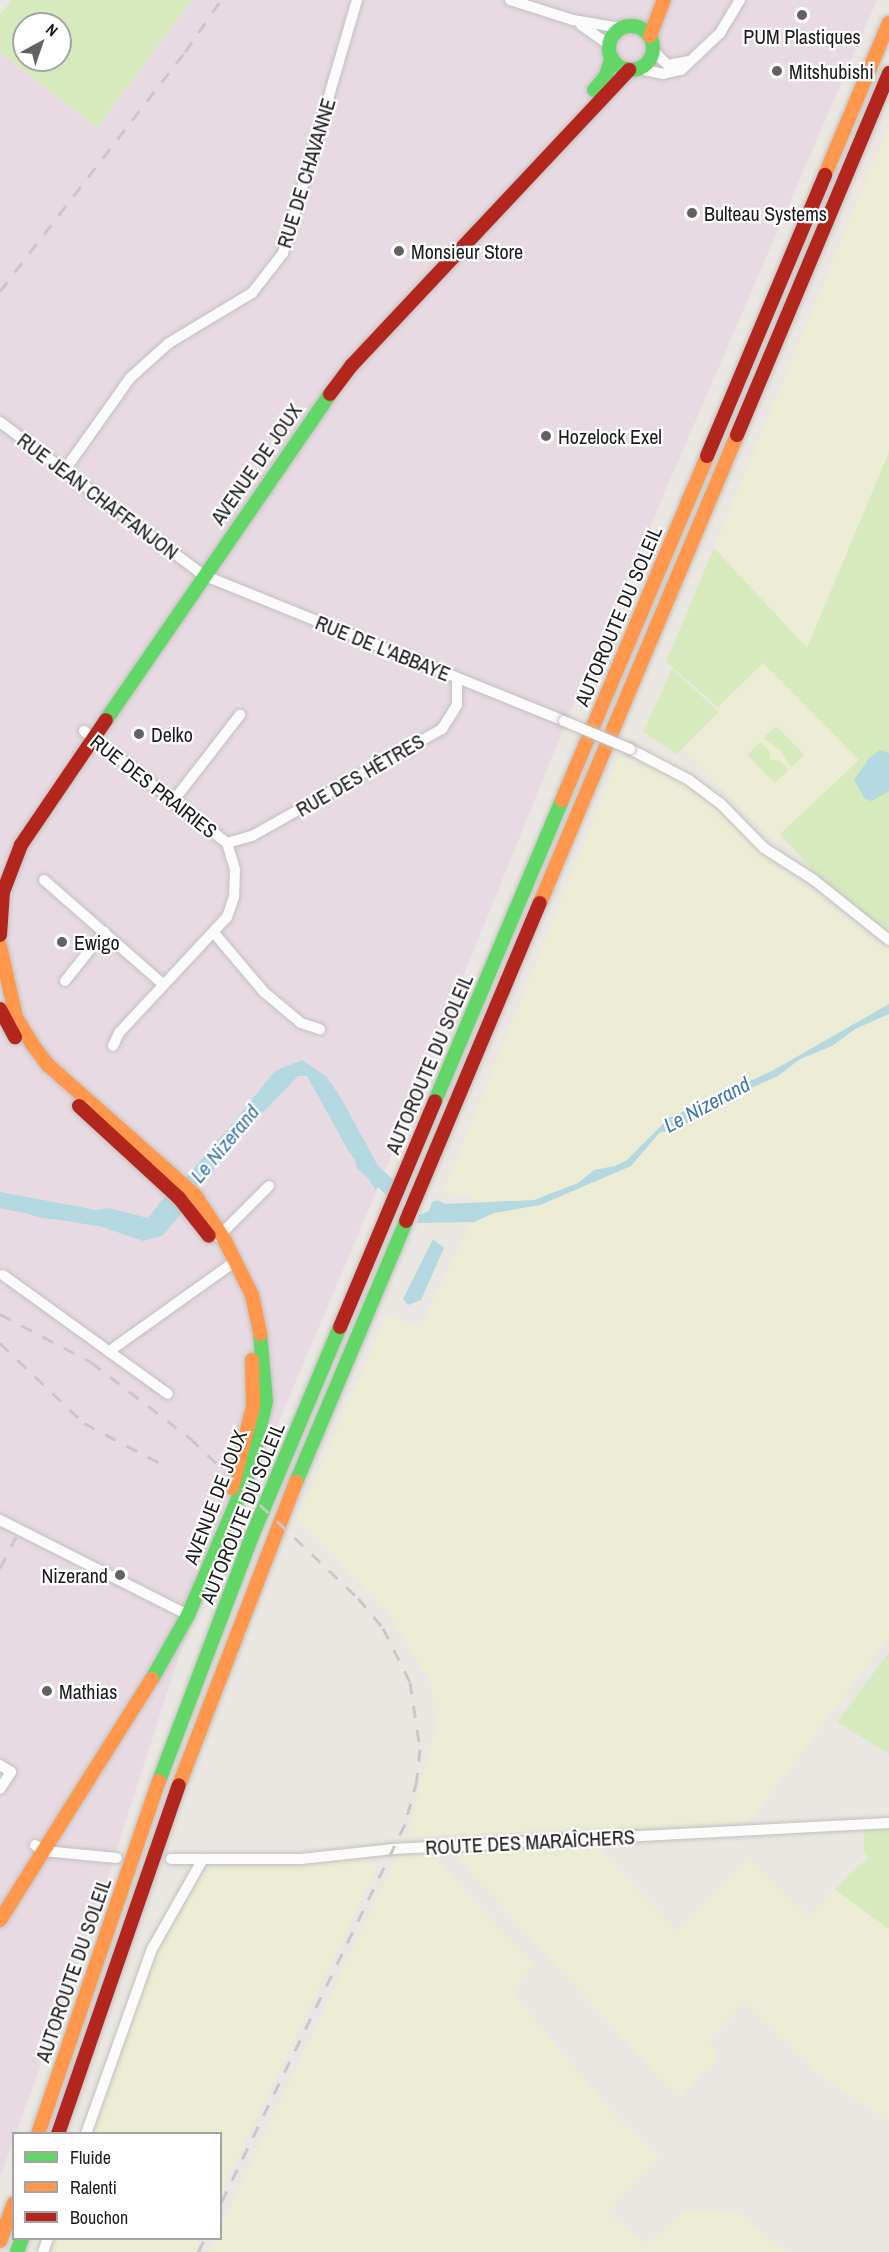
<!DOCTYPE html>
<meta charset="utf-8">
<style>
body{margin:0}
#map{position:relative;width:889px;height:2252px;overflow:hidden;background:#eae7e2;font-family:"Archivo Narrow",sans-serif}
div>[style]{position:absolute}
.industrial>*{inset:0;background:#e8dae3}
.farmland>*{inset:0;background:#ecebd4;transform-origin:0 0}
.grass>*{inset:0;background:#d7eabe}
.water>*{inset:0;background:#b3d8e0}
.river>*{height:16px;margin:-8px;padding:0 8px;transform-origin:8px;border-radius:8px;background:#b3d8e0}
.roads{filter:drop-shadow(0 0 2px #c2c1bf) drop-shadow(0 0 2px #c2c1bf)}
.street>*{height:10px;margin:-5px;padding:0 5px;transform-origin:5px;border-radius:5px;background:#fcfbfb}
.fast>*{height:14px;margin:-7px;padding:0 7px;transform-origin:7px;border-radius:7px;background:#63d668}
.fast>.ring{margin:-7px;padding:0;box-sizing:content-box;background:none;border:14px solid #63d668;border-radius:50%}
.slow>*{height:14px;margin:-7px;padding:0 7px;transform-origin:7px;border-radius:7px;background:#ff974d}
.jam>*{height:14px;margin:-7px;padding:0 7px;transform-origin:7px;border-radius:7px;background:#b3261e}
.rail>*{height:3px;margin-top:-1.5px;transform-origin:0;background:repeating-linear-gradient(90deg,#c9c8c8 0 12px,transparent 0 24px)}
.bridges{filter:drop-shadow(0 0 2px #c2c1bf) drop-shadow(0 0 2px #c2c1bf)}
.street-bridge>*{height:10px;margin:-5px;padding:0 5px;transform-origin:5px;border-radius:5px;background:#fcfbfb}
.dots>*{width:16px;height:16px;translate:-50% -50%;box-sizing:border-box;border:3px solid #fff;border-radius:50%}
span{translate:-50% -50%;white-space:nowrap;text-align:center;line-height:1.15;-webkit-text-stroke:4.5px #fff;paint-order:stroke}
.poi-label{font-size:20px;color:#1b1b1b}
.left{translate:0 -50%;text-align:left}
.right{translate:-100% -50%;text-align:right}
.street-label{font-size:20px;color:#1b1b1b}
.water-label{font-size:21px;color:#4077a8;font-style:italic}
.legend{position:absolute;left:12px;top:2132px;width:210px;height:108px;box-sizing:border-box;background:#fff;border:2px solid #a4a4a4;margin:0;padding:8px 10px;list-style:none;font-size:18px;color:#1b1b1b}
.legend li{display:flex;align-items:center;gap:12px;height:30px}
.legend b{width:30px;border:2px solid #a4a4a4}
.north{position:absolute;left:12px;top:12px;width:60px;height:60px;box-sizing:border-box;background:#fff;border:2px solid #a4a4a4;border-radius:50%;rotate:40deg;font-size:16px;font-weight:700;line-height:24px;text-align:center;color:#1b1b1b}
.north::after{content:'';display:block;margin:auto;width:21px;height:27px;background:#636261;clip-path:polygon(50% 0,100% 100%,50% 72%,0 100%)}
</style>
<div id="map">
<div class="industrial">
<div style="clip-path:polygon(192px 0,877px 0,569px 715px,380px 1183px,178px 1659px,104px 1889px,0 2178px,0 52px,97px 128px)"></div>
</div>
<div class="farmland">
<div style="clip-path:polygon(889px 125px,889px 452px,807px 649px,714px 548px)"></div>
<div style="left:763px;top:663px;width:137px;height:118px;rotate:45deg"></div>
<div style="clip-path:polygon(619px 756px,676px 779px,710px 802px,761px 852px,889px 949px,889px 1637px,748px 1823px,407px 1837px,435px 1730px,432px 1685px,387px 1610px,297px 1519px,387px 1315px,420px 1328px,466px 1234px,471px 1195px,443px 1193px)"></div>
<div style="clip-path:polygon(599px 1849px,678px 1931px,750px 1860px,809px 1917px,834px 1889px,889px 1929px,889px 2121px,820px 2076px,744px 2002px,709px 2041px,718px 2057px,678px 2098px,453px 1853px)"></div>
<div style="clip-path:polygon(427px 1851px,534px 1965px,511px 1991px,613px 2113px,660px 2158px,607px 2212px,646px 2244px,686px 2210px,735px 2211px,787px 2252px,208px 2252px,215px 2239px,220px 2238px,221px 2226px,398px 1854px)"></div>
<div style="clip-path:polygon(365px 1856px,378px 1866px,221px 2192px,220px 2134px,89px 2134px,151px 1957px,201px 1875px,220px 1863px,327px 1864px)"></div>
<div style="left:52px;top:2239px;width:146px;height:14px"></div>
</div>
<div class="grass">
<div style="clip-path:polygon(evenodd,12px 0,192px 0,97px 128px,0 52px,0 15px,12px 0,24px 24px,60px 24px,60px 60px,24px 60px,24px 24px)"></div>
<div style="clip-path:polygon(889px 452px,889px 929px,880px 929px,817px 875px,780px 834px,859px 760px,763px 663px,718px 707px,666px 662px,714px 548px,807px 648px)"></div>
<div style="clip-path:polygon(672px 669px,719px 712px,677px 754px,643px 732px)"></div>
<div style="clip-path:polygon(776px 726px,805px 755px,791px 767px,781px 751px,763px 738px)"></div>
<div style="clip-path:polygon(760px 742px,770px 752px,770px 759px,780px 761px,789px 770px,775px 783px,747px 755px)"></div>
<div style="clip-path:polygon(889px 1652px,889px 1754px,837px 1722px)"></div>
<div style="clip-path:polygon(864px 1827px,889px 1827px,889px 1929px,834px 1889px,868px 1858px,864px 1852px)"></div>
</div>
<div class="water">
<div style="clip-path:polygon(880px 750px,889px 753px,889px 791px,872px 801px,865px 799px,854px 780px,869px 758px)"></div>
<div style="clip-path:polygon(889px 1004px,889px 1014px,855px 1029px,832px 1046px,800px 1059px,778px 1076px,724px 1100px,685px 1124px,659px 1133px,631px 1166px,540px 1205px,494px 1213px,474px 1222px,417px 1223px,419px 1215px,429px 1211px,432px 1202px,438px 1200px,445px 1204px,534px 1200px,578px 1183px,594px 1170px,615px 1166px,627px 1160px,669px 1118px,772px 1071px)"></div>
<div style="clip-path:polygon(302px 1060px,326px 1076px,340px 1096px,378px 1166px,381px 1179px,376px 1190px,348px 1150px,307px 1076px,298px 1076px,219px 1158px,211px 1150px,275px 1071px)"></div>
<div style="clip-path:polygon(169px 1191px,183px 1202px,181px 1214px,162px 1236px,143px 1241px,94px 1224px,42px 1218px,0 1206px,0 1192px,72px 1214px,109px 1208px,148px 1218px)"></div>
<div style="clip-path:polygon(433px 1239px,444px 1248px,421px 1300px,408px 1305px,403px 1299px)"></div>
</div>
<div class="river">
<div style="left:364px;top:1164px;width:36px;rotate:42deg"></div>
<div style="left:0;top:1200px;width:98px;rotate:10.6deg"></div>
<div style="left:178px;top:1200px;width:80px;rotate:-50.1deg"></div>
</div>
<div class="roads">
<div class="street">
<div style="left:510px;top:0;width:66px;rotate:17.6deg"></div>
<div style="left:573px;top:20px;width:49px;rotate:9.5deg"></div>
<div style="left:581px;top:25px;width:35px;rotate:35deg"></div>
<div style="left:653px;top:51px;width:21px;rotate:43deg"></div>
<div style="left:668px;top:65px;width:21px;rotate:-11deg"></div>
<div style="left:640px;top:69px;width:24px;rotate:12deg"></div>
<div style="left:663px;top:74px;width:18px;rotate:-13deg"></div>
<div style="left:681px;top:70px;width:54px;rotate:-43.5deg"></div>
<div style="left:720px;top:33px;width:39px;rotate:-59deg"></div>
<div style="left:0;top:422px;width:254px;rotate:37deg"></div>
<div style="left:203px;top:575px;width:389px;rotate:22deg"></div>
<div style="left:64px;top:471px;width:114px;rotate:-54.6deg"></div>
<div style="left:130px;top:378px;width:52px;rotate:-41.9deg"></div>
<div style="left:169px;top:343px;width:97px;rotate:-31.1deg"></div>
<div style="left:252px;top:293px;width:51px;rotate:-52.2deg"></div>
<div style="left:283px;top:253px;width:264px;rotate:-73.7deg"></div>
<div style="left:84px;top:731px;width:182px;rotate:38.1deg"></div>
<div style="left:227px;top:843px;width:28px;rotate:73deg"></div>
<div style="left:235px;top:870px;width:27px;rotate:92deg"></div>
<div style="left:234px;top:897px;width:21px;rotate:109deg"></div>
<div style="left:227px;top:917px;width:158px;rotate:133deg"></div>
<div style="left:119px;top:1033px;width:14px;rotate:115deg"></div>
<div style="left:630px;top:749px;width:67px;rotate:27.7deg"></div>
<div style="left:689px;top:780px;width:39px;rotate:37deg"></div>
<div style="left:720px;top:803px;width:63px;rotate:45.6deg"></div>
<div style="left:764px;top:848px;width:59px;rotate:32.6deg"></div>
<div style="left:814px;top:880px;width:96px;rotate:38.7deg"></div>
<div style="left:174px;top:800px;width:108px;rotate:-52.2deg"></div>
<div style="left:227px;top:843px;width:26px;rotate:-16deg"></div>
<div style="left:252px;top:836px;width:218px;rotate:-29.4deg"></div>
<div style="left:442px;top:729px;width:28px;rotate:-58deg"></div>
<div style="left:457px;top:705px;width:27px;rotate:-90deg"></div>
<div style="left:44px;top:880px;width:159px;rotate:41.2deg"></div>
<div style="left:214px;top:933px;width:77px;rotate:49.7deg"></div>
<div style="left:264px;top:992px;width:48px;rotate:40deg"></div>
<div style="left:301px;top:1023px;width:20px;rotate:18deg"></div>
<div style="left:65px;top:981px;width:63px;rotate:-51.5deg"></div>
<div style="left:218px;top:1237px;width:72px;rotate:-45deg"></div>
<div style="left:3px;top:1275px;width:203px;rotate:35.8deg"></div>
<div style="left:111px;top:1350px;width:153px;rotate:-35.5deg"></div>
<div style="left:0;top:1520px;width:211px;rotate:26.8deg"></div>
<div style="left:0;top:1765px;width:13px;rotate:32deg"></div>
<div style="left:11px;top:1772px;width:20px;rotate:123deg"></div>
<div style="left:35px;top:1845px;width:11px;rotate:34deg"></div>
<div style="left:44px;top:1851px;width:73px;rotate:5.5deg"></div>
<div style="left:171px;top:1859px;width:130px"></div>
<div style="left:301px;top:1859px;width:93px;rotate:-6.2deg"></div>
<div style="left:393px;top:1849px;width:497px;rotate:-3deg"></div>
<div style="left:86px;top:2134px;width:196px;rotate:-70.4deg"></div>
<div style="left:152px;top:1949px;width:103px;rotate:-60.5deg"></div>
<div style="left:43px;top:2252px;width:15px;rotate:-70deg"></div>
</div>
<div class="fast">
<div class="ring" style="left:609px;top:26px;width:30px;height:30px"></div>
<div style="left:594px;top:90px;width:18px;rotate:-49deg"></div>
<div style="left:606px;top:76px;width:19px;rotate:-72deg"></div>
<div style="left:106px;top:720px;width:396px;rotate:-55.5deg"></div>
<div style="left:435px;top:1101px;width:327px;rotate:-67.1deg"></div>
<div style="left:296px;top:1482px;width:283px;rotate:-67.1deg"></div>
<div style="left:152px;top:1679px;width:73px;rotate:-60.6deg"></div>
<div style="left:188px;top:1615px;width:157px;rotate:-66.7deg"></div>
<div style="left:250px;top:1471px;width:72px;rotate:-77.1deg"></div>
<div style="left:266px;top:1401px;width:67px;rotate:-95.1deg"></div>
<div style="left:159px;top:1781px;width:262px;rotate:-69.2deg"></div>
<div style="left:252px;top:1536px;width:227px;rotate:-67.2deg"></div>
<div style="left:17px;top:2252px;width:15px;rotate:-70deg"></div>
</div>
<div class="slow">
<div style="left:650px;top:36px;width:39px;rotate:-69deg"></div>
<div style="left:825px;top:175px;width:165px;rotate:-67.2deg"></div>
<div style="left:562px;top:800px;width:373px;rotate:-67.1deg"></div>
<div style="left:540px;top:903px;width:508px;rotate:-67.17deg"></div>
<div style="left:0;top:946px;width:73px;rotate:77.3deg"></div>
<div style="left:16px;top:1017px;width:31px;rotate:59deg"></div>
<div style="left:32px;top:1044px;width:26px;rotate:53deg"></div>
<div style="left:48px;top:1065px;width:196px;rotate:41.5deg"></div>
<div style="left:195px;top:1195px;width:53px;rotate:56.6deg"></div>
<div style="left:224px;top:1239px;width:63px;rotate:63.4deg"></div>
<div style="left:252px;top:1295px;width:40px;rotate:78deg"></div>
<div style="left:232px;top:1488px;width:84px;rotate:-75.5deg"></div>
<div style="left:253px;top:1407px;width:47px;rotate:-91.2deg"></div>
<div style="left:179px;top:1785px;width:325px;rotate:-68.9deg"></div>
<div style="left:0;top:1920px;width:285px;rotate:-57.8deg"></div>
<div style="left:38px;top:2134px;width:373px;rotate:-71.1deg"></div>
<div style="left:0;top:2241px;width:40px;rotate:-69.8deg"></div>
</div>
<div class="jam">
<div style="left:330px;top:394px;width:36px;rotate:-53deg"></div>
<div style="left:352px;top:365px;width:405px;rotate:-46.8deg"></div>
<div style="left:737px;top:435px;width:393px;rotate:-67.2deg"></div>
<div style="left:707px;top:456px;width:305px;rotate:-67.2deg"></div>
<div style="left:0;top:935px;width:43px;rotate:-86deg"></div>
<div style="left:3px;top:892px;width:50px;rotate:-69deg"></div>
<div style="left:21px;top:845px;width:151px;rotate:-55.8deg"></div>
<div style="left:0;top:1009px;width:32px;rotate:62deg"></div>
<div style="left:79px;top:1106px;width:136px;rotate:42.6deg"></div>
<div style="left:179px;top:1198px;width:48px;rotate:51.7deg"></div>
<div style="left:406px;top:1221px;width:345px;rotate:-67.2deg"></div>
<div style="left:340px;top:1327px;width:245px;rotate:-67.2deg"></div>
<div style="left:58px;top:2134px;width:369px;rotate:-70.9deg"></div>
</div>
</div>
<div class="rail">
<div style="left:0;top:291px;width:302px;rotate:-52.3deg"></div>
<div style="left:185px;top:52px;width:63px;rotate:-55.3deg"></div>
<div style="left:0;top:1314px;width:103px;rotate:27.8deg"></div>
<div style="left:91px;top:1362px;width:125px;rotate:37.5deg"></div>
<div style="left:190px;top:1438px;width:232px;rotate:43.6deg"></div>
<div style="left:358px;top:1598px;width:39px;rotate:50deg"></div>
<div style="left:383px;top:1628px;width:60px;rotate:63.4deg"></div>
<div style="left:410px;top:1682px;width:68px;rotate:81.5deg"></div>
<div style="left:420px;top:1749px;width:31px;rotate:96deg"></div>
<div style="left:417px;top:1780px;width:46px;rotate:105.3deg"></div>
<div style="left:405px;top:1824px;width:424px;rotate:115.9deg"></div>
<div style="left:0;top:1343px;width:116px;rotate:43.6deg"></div>
<div style="left:84px;top:1423px;width:86px;rotate:27.8deg"></div>
<div style="left:0;top:1568px;width:35px;rotate:-63deg"></div>
<div style="left:198px;top:2252px;width:16px;rotate:-63deg"></div>
</div>
<div class="bridges">
<div class="street-bridge">
<div style="left:564px;top:721px;width:72px;rotate:23deg"></div>
</div>
</div>
<div class="dots">
<div style="left:802px;top:15px;background:#636261"></div>
<div style="left:777px;top:71px;background:#636261"></div>
<div style="left:692px;top:213px;background:#636261"></div>
<div style="left:399px;top:251px;background:#636261"></div>
<div style="left:546px;top:436px;background:#636261"></div>
<div style="left:139px;top:734px;background:#636261"></div>
<div style="left:62px;top:942px;background:#636261"></div>
<div style="left:120px;top:1575px;background:#636261"></div>
<div style="left:47px;top:1691px;background:#636261"></div>
</div>
<div class="poi-label">
<span style="left:802px;top:36px">PUM Plastiques</span>
<span class="left" style="left:789px;top:71px">Mitshubishi</span>
<span class="left" style="left:704px;top:213px">Bulteau Systems</span>
<span class="left" style="left:411px;top:251px">Monsieur Store</span>
<span class="left" style="left:558px;top:436px">Hozelock Exel</span>
<span class="left" style="left:151px;top:734px">Delko</span>
<span class="left" style="left:74px;top:942px">Ewigo</span>
<span class="right" style="left:108px;top:1575px">Nizerand</span>
<span class="left" style="left:59px;top:1691px">Mathias</span>
</div>
<div class="street-label">
<span style="left:306px;top:173px;rotate:-73deg">RUE DE CHAVANNE</span>
<span style="left:256px;top:464px;rotate:-55deg">AVENUE DE JOUX</span>
<span style="left:98px;top:496px;rotate:37deg">RUE JEAN CHAFFANJON</span>
<span style="left:618px;top:616px;rotate:-67deg">AUTOROUTE DU SOLEIL</span>
<span style="left:383px;top:648px;rotate:22deg">RUE DE L'ABBAYE</span>
<span style="left:360px;top:775px;rotate:-30deg">RUE DES HÊTRES</span>
<span style="left:154px;top:786px;rotate:38deg">RUE DES PRAIRIES</span>
<span style="left:429px;top:1064px;rotate:-67deg">AUTOROUTE DU SOLEIL</span>
<span style="left:215px;top:1497px;rotate:-69deg">AVENUE DE JOUX</span>
<span style="left:242px;top:1513px;rotate:-68deg">AUTOROUTE DU SOLEIL</span>
<span style="left:530px;top:1842px;rotate:-3deg">ROUTE DES MARAÎCHERS</span>
<span style="left:73px;top:1970px;rotate:-71deg">AUTOROUTE DU SOLEIL</span>
</div>
<div class="water-label">
<span style="left:707px;top:1105px;rotate:-28deg">Le Nizerand</span>
<span style="left:225px;top:1144px;rotate:-50deg">Le Nizerand</span>
</div>
<ul class="legend">
<li><b style="height:8px;background:#63d668"></b>Fluide</li>
<li><b style="height:8px;background:#ff974d"></b>Ralenti</li>
<li><b style="height:8px;background:#b3261e"></b>Bouchon</li>
</ul>
<div class="north">N</div>
</div>
